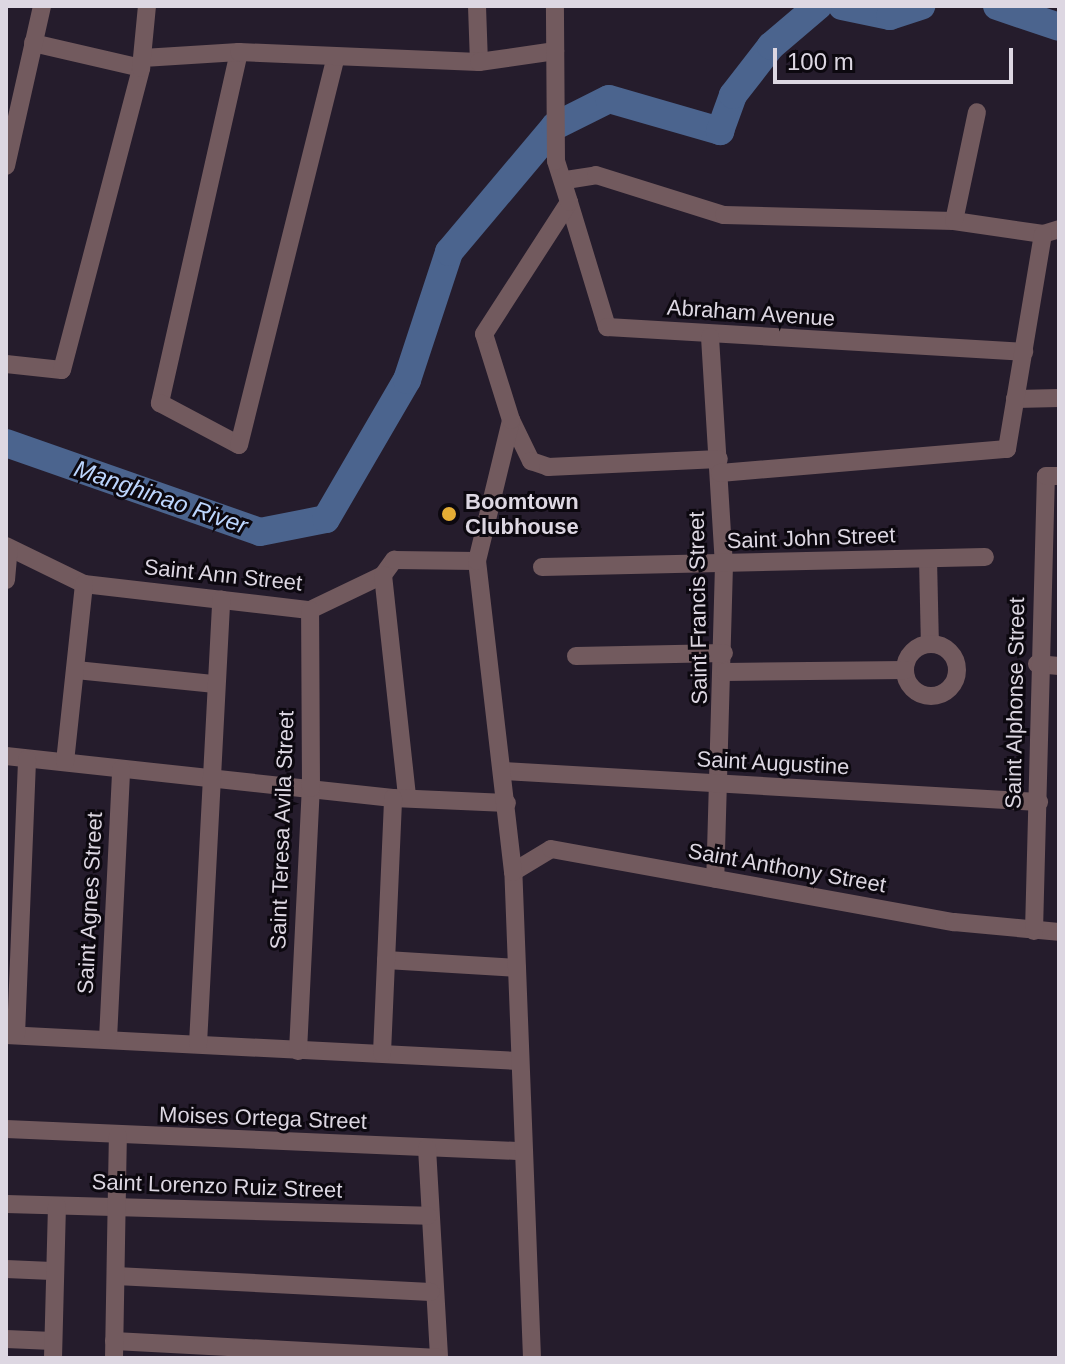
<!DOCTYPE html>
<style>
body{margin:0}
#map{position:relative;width:1065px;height:1364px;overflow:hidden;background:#251c2c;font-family:Arial,sans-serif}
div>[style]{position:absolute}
.river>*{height:28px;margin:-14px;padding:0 14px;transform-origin:14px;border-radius:14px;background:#4b648e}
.minor>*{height:18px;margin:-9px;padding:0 9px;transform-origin:9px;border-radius:9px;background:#725a5e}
.minor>.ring{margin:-9px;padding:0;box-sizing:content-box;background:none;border:18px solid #725a5e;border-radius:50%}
.dots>*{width:22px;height:22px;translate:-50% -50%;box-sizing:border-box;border:4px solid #0c080f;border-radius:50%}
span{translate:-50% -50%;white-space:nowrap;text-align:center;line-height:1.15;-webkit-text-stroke:6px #0c080f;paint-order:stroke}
.street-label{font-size:22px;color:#ddd7e2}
.poi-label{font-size:22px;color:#ddd7e2;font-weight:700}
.left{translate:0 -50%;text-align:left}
.water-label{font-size:24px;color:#bcd5fd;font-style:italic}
.frame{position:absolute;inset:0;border:8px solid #ddd7e2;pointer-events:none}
.scale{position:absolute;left:773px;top:48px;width:240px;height:36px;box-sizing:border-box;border:4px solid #ddd7e2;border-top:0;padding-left:10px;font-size:24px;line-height:28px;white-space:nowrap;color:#ddd7e2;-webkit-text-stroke:6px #0c080f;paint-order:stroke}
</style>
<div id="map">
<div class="river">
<div style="left:842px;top:6px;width:49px;rotate:11.8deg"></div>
<div style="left:890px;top:16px;width:33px;rotate:-18deg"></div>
<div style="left:997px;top:6px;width:65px;rotate:18.7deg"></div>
<div style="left:6px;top:443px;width:269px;rotate:19.3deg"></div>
<div style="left:260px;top:532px;width:67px;rotate:-11.1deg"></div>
<div style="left:326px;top:519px;width:161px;rotate:-59.8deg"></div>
<div style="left:407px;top:380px;width:135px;rotate:-71.8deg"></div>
<div style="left:449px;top:252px;width:165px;rotate:-49.9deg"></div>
<div style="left:555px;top:126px;width:60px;rotate:-26.6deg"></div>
<div style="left:609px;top:99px;width:116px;rotate:16.1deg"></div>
<div style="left:720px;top:131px;width:38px;rotate:-70deg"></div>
<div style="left:733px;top:95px;width:62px;rotate:-52.2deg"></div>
<div style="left:771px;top:46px;width:62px;rotate:-40.4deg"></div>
</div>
<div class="minor">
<div style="left:477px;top:6px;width:56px;rotate:88deg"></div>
<div style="left:33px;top:43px;width:111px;rotate:13deg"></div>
<div style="left:239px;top:52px;width:360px;rotate:102.7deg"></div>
<div style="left:160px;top:403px;width:89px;rotate:28deg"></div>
<div style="left:239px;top:445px;width:400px;rotate:-76deg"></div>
<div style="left:143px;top:58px;width:96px;rotate:-3.6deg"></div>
<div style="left:239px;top:52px;width:240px;rotate:2.4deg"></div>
<div style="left:479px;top:62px;width:77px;rotate:-8.2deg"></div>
<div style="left:6px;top:166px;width:164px;rotate:-77.3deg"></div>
<div style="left:566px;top:180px;width:30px;rotate:-9deg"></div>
<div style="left:596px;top:175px;width:134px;rotate:17.4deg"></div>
<div style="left:724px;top:215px;width:230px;rotate:1.5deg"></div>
<div style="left:954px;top:221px;width:90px;rotate:8.3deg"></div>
<div style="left:1043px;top:234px;width:17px;rotate:-17deg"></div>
<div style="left:569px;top:202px;width:131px;rotate:73.1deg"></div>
<div style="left:607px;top:327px;width:418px;rotate:3.4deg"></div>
<div style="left:954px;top:221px;width:111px;rotate:-78.1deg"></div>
<div style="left:710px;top:337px;width:228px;rotate:86.5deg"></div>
<div style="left:724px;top:565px;width:314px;rotate:91.6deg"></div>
<div style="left:6px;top:364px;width:56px;rotate:6.1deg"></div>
<div style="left:62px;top:370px;width:312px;rotate:-75.3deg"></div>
<div style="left:141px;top:68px;width:62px;rotate:-84.5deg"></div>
<div style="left:1015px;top:399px;width:44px;rotate:-1.3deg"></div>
<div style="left:511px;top:420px;width:46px;rotate:64deg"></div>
<div style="left:531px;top:461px;width:18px;rotate:19deg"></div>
<div style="left:548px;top:467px;width:171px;rotate:-2.7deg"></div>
<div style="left:720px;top:473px;width:288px;rotate:-4.8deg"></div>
<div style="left:1007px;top:449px;width:218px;rotate:-80.5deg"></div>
<div style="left:6px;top:546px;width:87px;rotate:26deg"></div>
<div style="left:84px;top:584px;width:227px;rotate:6.6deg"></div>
<div style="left:310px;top:610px;width:81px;rotate:-25.6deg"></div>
<div style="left:383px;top:575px;width:19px;rotate:-54deg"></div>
<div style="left:394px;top:560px;width:83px;rotate:0.7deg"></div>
<div style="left:928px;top:559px;width:85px;rotate:88.7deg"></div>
<div style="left:542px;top:567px;width:443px;rotate:-1.3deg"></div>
<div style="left:383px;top:575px;width:223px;rotate:83.8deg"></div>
<div style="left:6px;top:580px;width:32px;rotate:-85deg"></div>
<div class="ring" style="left:905px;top:644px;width:34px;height:34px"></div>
<div style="left:576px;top:656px;width:148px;rotate:-1.2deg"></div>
<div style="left:1037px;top:664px;width:22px;rotate:5deg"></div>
<div style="left:76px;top:670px;width:140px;rotate:5.8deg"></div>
<div style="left:725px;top:672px;width:180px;rotate:-0.6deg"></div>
<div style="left:6px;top:756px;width:389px;rotate:6.2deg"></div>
<div style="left:393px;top:798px;width:114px;rotate:2.5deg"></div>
<div style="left:65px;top:762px;width:179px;rotate:-83.9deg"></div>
<div style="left:504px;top:771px;width:536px;rotate:3.32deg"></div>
<div style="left:513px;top:872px;width:44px;rotate:-31.2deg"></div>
<div style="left:551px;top:849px;width:410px;rotate:10.3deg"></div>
<div style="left:954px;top:922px;width:105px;rotate:5.4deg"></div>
<div style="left:1034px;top:931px;width:455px;rotate:-88.5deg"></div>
<div style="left:1046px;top:476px;width:13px"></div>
<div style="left:386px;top:960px;width:131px;rotate:3.5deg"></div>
<div style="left:6px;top:1035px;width:514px;rotate:2.9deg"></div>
<div style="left:16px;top:1035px;width:276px;rotate:-87.7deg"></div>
<div style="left:108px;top:1039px;width:270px;rotate:-87.2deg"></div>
<div style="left:198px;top:1044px;width:445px;rotate:-87deg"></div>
<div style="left:298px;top:1051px;width:263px;rotate:-87.2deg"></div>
<div style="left:311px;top:788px;width:178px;rotate:-90.3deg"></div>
<div style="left:382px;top:1053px;width:255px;rotate:-87.5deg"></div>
<div style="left:6px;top:1129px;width:512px;rotate:2.46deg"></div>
<div style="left:427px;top:1148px;width:210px;rotate:86.7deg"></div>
<div style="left:6px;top:1204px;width:422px;rotate:1.6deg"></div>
<div style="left:6px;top:1269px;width:46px;rotate:2.5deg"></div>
<div style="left:116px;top:1276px;width:315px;rotate:2.9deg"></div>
<div style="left:6px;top:1339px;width:47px;rotate:2.4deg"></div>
<div style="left:114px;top:1341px;width:325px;rotate:3deg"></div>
<div style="left:53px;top:1358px;width:152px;rotate:-88.5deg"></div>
<div style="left:114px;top:1358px;width:222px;rotate:-89deg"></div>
<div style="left:532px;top:1358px;width:486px;rotate:-92.2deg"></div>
<div style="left:513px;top:872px;width:313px;rotate:-96.6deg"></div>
<div style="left:477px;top:561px;width:145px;rotate:-76.4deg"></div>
<div style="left:511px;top:420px;width:90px;rotate:-107.4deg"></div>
<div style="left:484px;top:334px;width:157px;rotate:-57.2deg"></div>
<div style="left:569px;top:202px;width:43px;rotate:-107.6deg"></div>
<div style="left:556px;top:161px;width:155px;rotate:-90.4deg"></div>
</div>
<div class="dots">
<div style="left:449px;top:514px;background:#e5ad35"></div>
</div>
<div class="street-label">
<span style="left:751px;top:313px;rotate:4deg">Abraham Avenue</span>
<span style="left:811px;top:538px;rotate:-2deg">Saint John Street</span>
<span style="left:223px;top:575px;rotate:6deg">Saint Ann Street</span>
<span style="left:698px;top:608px;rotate:-91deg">Saint Francis Street</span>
<span style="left:1015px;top:703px;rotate:-89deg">Saint Alphonse Street</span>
<span style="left:773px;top:763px;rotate:3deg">Saint Augustine</span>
<span style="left:282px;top:830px;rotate:-88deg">Saint Teresa Avila Street</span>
<span style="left:787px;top:868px;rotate:10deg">Saint Anthony Street</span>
<span style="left:90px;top:903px;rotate:-87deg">Saint Agnes Street</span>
<span style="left:263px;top:1118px;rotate:2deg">Moises Ortega Street</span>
<span style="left:217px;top:1186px;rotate:2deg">Saint Lorenzo Ruiz Street</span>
</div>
<div class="poi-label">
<span class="left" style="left:465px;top:514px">Boomtown<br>Clubhouse</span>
</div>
<div class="water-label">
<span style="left:161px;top:497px;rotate:19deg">Manghinao River</span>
</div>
<div class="frame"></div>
<div class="scale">100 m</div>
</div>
